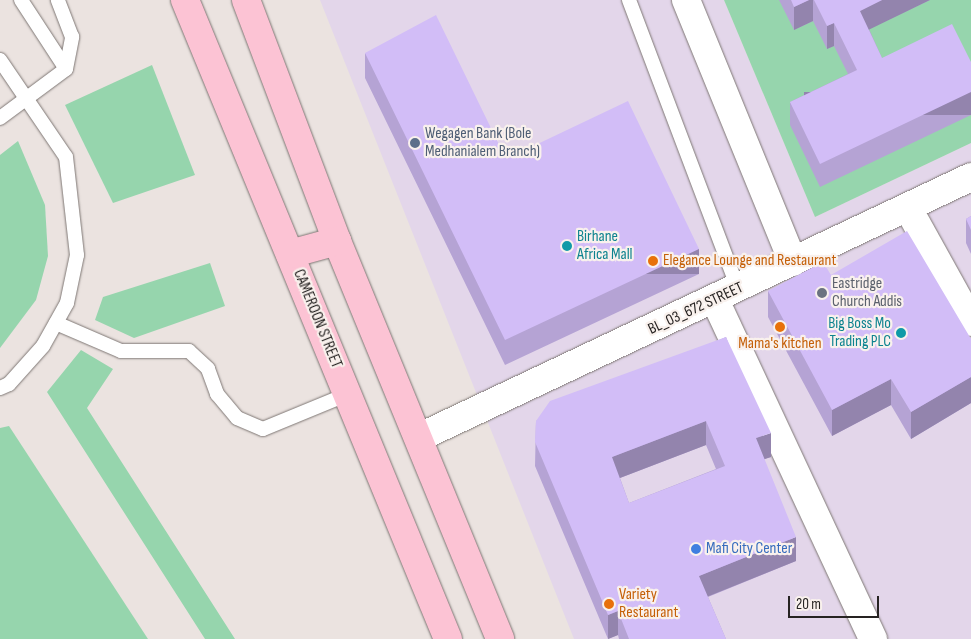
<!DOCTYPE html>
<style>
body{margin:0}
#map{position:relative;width:971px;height:639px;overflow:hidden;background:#ebe3e0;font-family:"Sofia Sans Condensed",sans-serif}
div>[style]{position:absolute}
.commercial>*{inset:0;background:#e3d6ea}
.green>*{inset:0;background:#96d5ad}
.roads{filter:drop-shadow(0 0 1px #7e7774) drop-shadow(0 0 1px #7e7774)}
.lane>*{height:14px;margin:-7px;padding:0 7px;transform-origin:7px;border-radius:7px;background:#fff}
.street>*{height:28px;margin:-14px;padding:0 14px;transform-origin:14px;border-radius:14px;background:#fff}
.primary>*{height:28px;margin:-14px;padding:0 14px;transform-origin:14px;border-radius:14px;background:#fcc3d4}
.wall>*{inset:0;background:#b5a3d4}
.shaded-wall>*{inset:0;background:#9384ad;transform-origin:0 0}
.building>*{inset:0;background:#d2bdf7}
.dots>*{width:14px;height:14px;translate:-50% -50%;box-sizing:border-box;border:2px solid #f9f1ed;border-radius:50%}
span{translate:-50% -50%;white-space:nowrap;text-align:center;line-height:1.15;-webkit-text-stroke:4.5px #f9f1ed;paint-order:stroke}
.service-label{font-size:16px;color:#4e5e75}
.left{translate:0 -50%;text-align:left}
.culture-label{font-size:16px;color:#0d838f}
.right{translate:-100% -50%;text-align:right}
.food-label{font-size:16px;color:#c56008}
.worship-label{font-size:16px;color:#5b616d}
.street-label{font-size:16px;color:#262322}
.shop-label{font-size:16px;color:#366cbe}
.scale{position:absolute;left:788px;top:596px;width:91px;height:22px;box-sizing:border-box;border:2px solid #262322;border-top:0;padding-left:6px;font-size:15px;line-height:18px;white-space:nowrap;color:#262322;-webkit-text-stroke:4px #f9f1ed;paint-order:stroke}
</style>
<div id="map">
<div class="commercial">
<div style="clip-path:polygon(320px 0,724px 0,815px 217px,971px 143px,971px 639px,574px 639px)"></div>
</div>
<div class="green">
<div style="clip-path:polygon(724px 0,971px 0,971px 143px,815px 217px)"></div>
<div style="clip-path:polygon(152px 65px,195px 175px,113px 203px,65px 105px)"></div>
<div style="clip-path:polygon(18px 141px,45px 205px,48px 256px,36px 300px,0 348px,0 155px)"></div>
<div style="clip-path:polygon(210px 263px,225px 306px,134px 338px,95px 320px,103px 297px)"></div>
<div style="clip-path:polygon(81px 350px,113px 369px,87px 408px,235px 639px,205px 639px,47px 392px)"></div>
<div style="clip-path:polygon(9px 426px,148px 639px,0 639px,0 428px)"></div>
</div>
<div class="roads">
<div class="lane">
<div style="left:21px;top:0;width:82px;rotate:56.9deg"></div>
<div style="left:629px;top:0;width:309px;rotate:69.3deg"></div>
<div style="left:0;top:60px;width:117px;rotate:55.8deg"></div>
<div style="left:66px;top:157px;width:99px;rotate:83.6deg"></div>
<div style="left:77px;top:255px;width:49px;rotate:101.8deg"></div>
<div style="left:67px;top:303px;width:49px;rotate:119.2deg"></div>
<div style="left:43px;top:346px;width:51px;rotate:131.8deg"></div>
<div style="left:9px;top:384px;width:10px;rotate:156deg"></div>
<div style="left:0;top:118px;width:82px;rotate:-36.6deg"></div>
<div style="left:66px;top:69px;width:33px;rotate:-79deg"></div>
<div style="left:72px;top:37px;width:40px;rotate:-111deg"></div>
<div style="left:56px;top:323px;width:71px;rotate:23.3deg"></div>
<div style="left:121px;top:351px;width:68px"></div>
<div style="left:189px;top:351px;width:26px;rotate:43deg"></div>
<div style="left:208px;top:369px;width:27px;rotate:70deg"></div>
<div style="left:217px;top:394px;width:31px;rotate:50deg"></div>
<div style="left:237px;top:418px;width:28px;rotate:23deg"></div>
<div style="left:263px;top:429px;width:92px;rotate:-22.4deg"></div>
</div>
<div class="street">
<div style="left:686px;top:0;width:283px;rotate:67.8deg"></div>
<div style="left:909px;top:210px;width:128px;rotate:61deg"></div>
<div style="left:715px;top:300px;width:374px;rotate:65deg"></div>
<div style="left:420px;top:437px;width:609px;rotate:-25.26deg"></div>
</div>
<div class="primary">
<div style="left:185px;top:0;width:691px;rotate:67.63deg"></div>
<div style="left:246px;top:0;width:258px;rotate:69.3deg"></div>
<div style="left:337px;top:241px;width:430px;rotate:67.7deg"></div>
<div style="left:290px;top:254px;width:49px;rotate:-15.5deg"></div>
</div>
</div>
<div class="wall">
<div style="clip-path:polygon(779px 0,930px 0,869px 29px,882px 58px,971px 62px,971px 115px,820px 187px,790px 125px,790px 102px,848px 74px,834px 46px,827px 49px,813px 21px,794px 30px)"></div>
<div style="clip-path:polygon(365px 53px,506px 159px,699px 274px,505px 365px,365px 78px)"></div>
<div style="clip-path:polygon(971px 216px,971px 254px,966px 243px,966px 219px)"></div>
<div style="clip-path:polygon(831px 275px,971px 339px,971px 403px,911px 439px,891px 405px,832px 436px,768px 317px,768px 291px)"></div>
<div style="clip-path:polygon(evenodd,726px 337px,771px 457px,764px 459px,796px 561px,708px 597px,726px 639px,619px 639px,618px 635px,608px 639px,535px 466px,536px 421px,726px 337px,706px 445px,716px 469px,629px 503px,620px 478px,706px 445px)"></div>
</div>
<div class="shaded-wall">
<div style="clip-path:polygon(809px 0,813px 0,813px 21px,794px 30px,794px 7px)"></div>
<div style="clip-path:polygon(882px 0,930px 0,860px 34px,860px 11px)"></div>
<div style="clip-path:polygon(834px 23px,834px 46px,827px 49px,827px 26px)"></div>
<div style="left:971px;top:92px;width:23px;height:167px;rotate:90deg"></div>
<div style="left:699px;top:249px;width:25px;height:214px;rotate:90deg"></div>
<div style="clip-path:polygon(971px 377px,971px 403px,911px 439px,911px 412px)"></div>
<div style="clip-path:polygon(891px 379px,891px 405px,832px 436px,832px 410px)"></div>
<div style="clip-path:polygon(706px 421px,706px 445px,612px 481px,612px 457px)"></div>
<div style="clip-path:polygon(771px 433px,771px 457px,756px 462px,756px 438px)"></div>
<div style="clip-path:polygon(796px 537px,796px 561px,699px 600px,699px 576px)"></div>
<div style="clip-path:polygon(618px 611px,618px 635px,608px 639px,608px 615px)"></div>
</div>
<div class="building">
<div style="clip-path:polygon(791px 0,809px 0,794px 7px)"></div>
<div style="clip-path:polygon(814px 0,882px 0,860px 11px,882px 58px,952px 24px,971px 62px,971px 92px,820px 164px,790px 102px,857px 70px,834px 23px,827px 26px)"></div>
<div style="clip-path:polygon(436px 15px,506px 159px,628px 101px,699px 249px,505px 340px,365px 53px)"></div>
<div style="clip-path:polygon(971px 216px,971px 230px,966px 219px)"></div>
<div style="clip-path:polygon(907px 231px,971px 339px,971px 377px,911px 412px,891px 379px,832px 410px,768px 291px,823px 262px,831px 275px)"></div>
<div style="clip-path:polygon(evenodd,726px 337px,771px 433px,756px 438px,796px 537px,699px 576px,726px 639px,629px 639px,618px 611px,608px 615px,535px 442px,536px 421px,550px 401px,726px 337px,706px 421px,725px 466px,629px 503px,612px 457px,706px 421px)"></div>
</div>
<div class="dots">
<div style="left:415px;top:143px;background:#5c6f8a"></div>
<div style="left:567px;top:246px;background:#0f9aa8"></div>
<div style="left:653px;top:261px;background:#e8710a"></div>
<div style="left:822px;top:293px;background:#6b7280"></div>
<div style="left:780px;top:327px;background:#e8710a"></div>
<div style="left:901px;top:333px;background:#0f9aa8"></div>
<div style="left:696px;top:549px;background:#3f7fe0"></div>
<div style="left:609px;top:604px;background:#e8710a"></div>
</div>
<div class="service-label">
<span class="left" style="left:425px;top:143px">Wegagen Bank (Bole<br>Medhanialem Branch)</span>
</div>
<div class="culture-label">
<span class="left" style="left:577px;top:246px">Birhane<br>Africa Mall</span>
<span class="right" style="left:891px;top:333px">Big Boss Mo<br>Trading PLC</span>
</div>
<div class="food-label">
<span class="left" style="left:663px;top:261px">Elegance Lounge and Restaurant</span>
<span style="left:780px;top:344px">Mama's kitchen</span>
<span class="left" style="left:619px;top:604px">Variety<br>Restaurant</span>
</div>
<div class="worship-label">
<span class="left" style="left:832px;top:293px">Eastridge<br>Church Addis</span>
</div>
<div class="street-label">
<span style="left:696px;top:309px;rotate:-25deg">BL_03_672 STREET</span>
<span style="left:317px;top:319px;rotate:68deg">CAMEROON STREET</span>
</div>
<div class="shop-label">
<span class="left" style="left:706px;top:549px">Mafi City Center</span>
</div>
<div class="scale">20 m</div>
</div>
